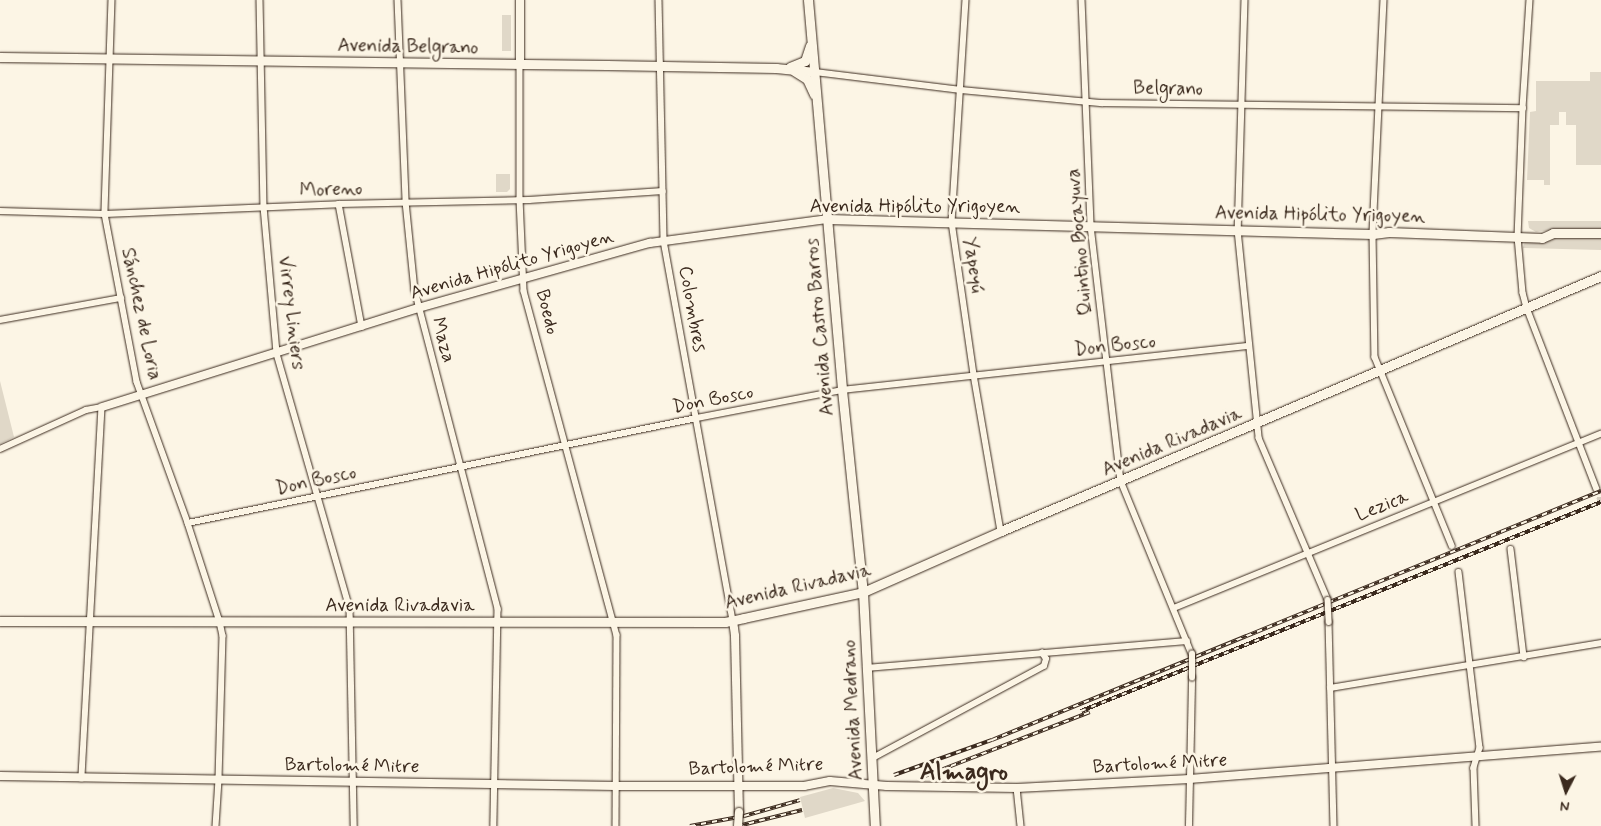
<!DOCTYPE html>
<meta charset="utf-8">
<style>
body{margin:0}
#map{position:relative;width:1601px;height:826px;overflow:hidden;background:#fcf5e5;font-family:Mynerve,sans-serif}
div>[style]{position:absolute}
.green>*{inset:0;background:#e0d8c8;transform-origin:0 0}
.minor-tunnel>*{height:5.5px;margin-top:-2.75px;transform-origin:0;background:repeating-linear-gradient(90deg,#d5ccbd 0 5.5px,transparent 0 8.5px)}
.roads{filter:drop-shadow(0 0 1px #3b2a1e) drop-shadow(0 0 1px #3b2a1e)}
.minor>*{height:5.5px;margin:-2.75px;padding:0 2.75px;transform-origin:2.75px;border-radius:2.75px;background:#fcf5e5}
.tertiary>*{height:8px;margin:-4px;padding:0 4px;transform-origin:4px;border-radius:4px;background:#fcf5e5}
.secondary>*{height:9px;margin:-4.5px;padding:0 4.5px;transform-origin:4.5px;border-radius:4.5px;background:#fcf5e5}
.primary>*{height:9px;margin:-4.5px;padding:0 4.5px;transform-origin:4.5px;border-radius:4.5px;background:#fcf5e5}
.rail>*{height:4px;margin-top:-2px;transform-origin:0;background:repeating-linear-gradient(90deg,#fcf5e5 0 5.5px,#3b2a1e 0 11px);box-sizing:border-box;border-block:1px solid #3b2a1e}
.bridges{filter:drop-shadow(0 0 1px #3b2a1e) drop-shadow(0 0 1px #3b2a1e)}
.minor-bridge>*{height:5.5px;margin:-2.75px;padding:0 2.75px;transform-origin:2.75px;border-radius:2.75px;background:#fcf5e5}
.tertiary-bridge>*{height:8px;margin:-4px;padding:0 4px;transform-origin:4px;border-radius:4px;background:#fcf5e5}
span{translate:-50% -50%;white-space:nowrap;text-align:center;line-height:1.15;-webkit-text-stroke:5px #fcf5e5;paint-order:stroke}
.street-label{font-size:19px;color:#3b2a1e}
.district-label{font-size:24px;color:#3b2a1e;font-weight:700}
.north{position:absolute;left:1541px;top:766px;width:50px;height:50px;-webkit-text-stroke:4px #fcf5e5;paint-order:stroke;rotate:185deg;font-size:14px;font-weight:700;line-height:20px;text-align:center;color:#3b2a1e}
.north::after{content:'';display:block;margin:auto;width:18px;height:22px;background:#3b2a1e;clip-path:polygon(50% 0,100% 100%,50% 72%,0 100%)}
</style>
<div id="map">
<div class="green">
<div style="left:502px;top:15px;width:9px;height:36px"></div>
<div style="clip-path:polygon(1590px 72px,1601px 72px,1601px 165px,1576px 165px,1576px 125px,1566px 125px,1566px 112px,1559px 112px,1559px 125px,1550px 125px,1550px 185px,1544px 185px,1544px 180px,1527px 180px,1530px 112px,1536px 111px,1536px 81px,1590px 81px)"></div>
<div style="clip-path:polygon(496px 174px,510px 174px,510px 189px,507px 192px,496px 192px)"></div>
<div style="clip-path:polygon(1528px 221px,1601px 221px,1601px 230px,1552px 230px,1536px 232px,1529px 228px)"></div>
<div style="clip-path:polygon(1554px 238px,1601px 238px,1601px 250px,1523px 248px,1525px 241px)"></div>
<div style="clip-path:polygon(0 381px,14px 437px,0 444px)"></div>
<div style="clip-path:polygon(833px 788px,858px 793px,865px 801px,805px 818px,800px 797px)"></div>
</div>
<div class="minor-tunnel">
<div style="left:1597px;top:489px;width:14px;rotate:73deg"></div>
</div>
<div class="roads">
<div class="minor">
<div style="left:112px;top:0;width:214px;rotate:91.9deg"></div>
<div style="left:105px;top:214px;width:171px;rotate:79.2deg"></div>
<div style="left:137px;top:382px;width:150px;rotate:70.1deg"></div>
<div style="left:188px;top:523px;width:104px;rotate:72.1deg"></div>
<div style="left:220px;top:622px;width:14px;rotate:78deg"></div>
<div style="left:223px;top:636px;width:144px;rotate:91.6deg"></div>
<div style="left:219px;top:780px;width:46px;rotate:93.7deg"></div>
<div style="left:260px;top:0;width:207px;rotate:88.9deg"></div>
<div style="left:264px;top:207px;width:148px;rotate:84.9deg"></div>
<div style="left:277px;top:354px;width:264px;rotate:74deg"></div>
<div style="left:350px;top:608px;width:218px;rotate:88.9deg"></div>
<div style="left:398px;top:0;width:202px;rotate:87.7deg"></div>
<div style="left:406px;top:202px;width:88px;rotate:84.2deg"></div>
<div style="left:415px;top:290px;width:330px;rotate:75.4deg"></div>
<div style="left:498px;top:609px;width:217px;rotate:91.1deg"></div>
<div style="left:659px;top:0;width:241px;rotate:88.8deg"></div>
<div style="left:664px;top:241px;width:386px;rotate:79.7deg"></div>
<div style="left:966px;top:0;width:222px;rotate:93.6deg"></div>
<div style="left:952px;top:222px;width:155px;rotate:81.8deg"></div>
<div style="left:974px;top:375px;width:158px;rotate:80.2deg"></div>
<div style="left:1082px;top:0;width:226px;rotate:87.7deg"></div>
<div style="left:1091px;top:226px;width:257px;rotate:83.3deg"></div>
<div style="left:1121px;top:481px;width:187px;rotate:67.7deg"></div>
<div style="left:1245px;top:0;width:230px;rotate:91.7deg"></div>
<div style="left:1238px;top:230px;width:209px;rotate:84.2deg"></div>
<div style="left:1259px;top:438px;width:176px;rotate:66.9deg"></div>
<div style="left:1384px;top:0;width:234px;rotate:92.7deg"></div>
<div style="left:1373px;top:234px;width:123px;rotate:89.1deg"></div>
<div style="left:1375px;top:357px;width:204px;rotate:67.8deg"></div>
<div style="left:1530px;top:0;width:108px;rotate:93.7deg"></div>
<div style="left:1523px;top:108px;width:129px;rotate:92.2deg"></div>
<div style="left:1518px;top:237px;width:56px;rotate:84.9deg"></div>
<div style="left:1523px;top:293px;width:16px;rotate:75deg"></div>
<div style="left:1527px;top:308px;width:194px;rotate:68.9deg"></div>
<div style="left:520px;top:64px;width:135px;rotate:90deg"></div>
<div style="left:520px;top:199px;width:92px;rotate:87.5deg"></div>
<div style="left:524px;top:291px;width:356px;rotate:74.9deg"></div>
<div style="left:617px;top:635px;width:191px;rotate:90.3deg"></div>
<div style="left:815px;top:72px;width:147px;rotate:7deg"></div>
<div style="left:961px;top:90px;width:142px;rotate:5.3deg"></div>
<div style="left:1102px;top:103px;width:421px;rotate:0.7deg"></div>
<div style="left:339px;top:204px;width:125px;rotate:79.4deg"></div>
<div style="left:0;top:211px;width:105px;rotate:1.6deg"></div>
<div style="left:105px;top:214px;width:234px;rotate:-2.4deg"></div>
<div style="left:339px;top:204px;width:190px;rotate:-1.2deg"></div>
<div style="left:529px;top:200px;width:134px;rotate:-3.8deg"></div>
<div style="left:0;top:320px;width:123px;rotate:-10.3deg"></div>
<div style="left:0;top:449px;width:94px;rotate:-24.4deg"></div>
<div style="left:86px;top:410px;width:16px;rotate:-11deg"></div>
<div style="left:102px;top:407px;width:372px;rotate:93.1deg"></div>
<div style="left:188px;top:523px;width:520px;rotate:-11.66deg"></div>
<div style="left:697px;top:418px;width:148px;rotate:-10.9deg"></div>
<div style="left:842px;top:390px;width:409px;rotate:-6.2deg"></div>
<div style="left:1511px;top:549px;width:109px;rotate:83.1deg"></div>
<div style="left:1459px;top:572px;width:177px;rotate:83.2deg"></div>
<div style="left:1480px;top:748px;width:21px;rotate:107deg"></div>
<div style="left:1474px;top:768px;width:58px;rotate:88deg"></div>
<div style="left:1174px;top:608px;width:461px;rotate:-22.2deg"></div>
<div style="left:1329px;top:622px;width:204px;rotate:88.6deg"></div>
<div style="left:866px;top:668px;width:322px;rotate:-4.8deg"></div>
<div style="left:1330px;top:688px;width:275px;rotate:-9.4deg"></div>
<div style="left:871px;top:759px;width:196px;rotate:-28.3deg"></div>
<div style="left:1044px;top:666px;width:7px;rotate:-74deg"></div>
<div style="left:1046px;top:659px;width:7px;rotate:-124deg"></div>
<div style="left:1017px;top:788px;width:38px;rotate:84deg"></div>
<div style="left:1189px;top:826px;width:148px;rotate:-88.8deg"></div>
</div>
<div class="tertiary">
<div style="left:520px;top:64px;width:64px;rotate:-90deg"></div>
<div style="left:102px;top:407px;width:331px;rotate:-17.4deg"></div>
<div style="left:418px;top:308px;width:241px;rotate:-15.7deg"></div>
<div style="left:650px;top:243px;width:180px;rotate:-7.7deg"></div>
<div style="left:733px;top:621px;width:15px;rotate:82deg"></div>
<div style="left:735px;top:636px;width:176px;rotate:88.7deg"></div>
<div style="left:0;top:776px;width:616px;rotate:0.93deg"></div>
<div style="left:616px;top:786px;width:188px"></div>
<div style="left:804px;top:786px;width:26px;rotate:-11deg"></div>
<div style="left:830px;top:781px;width:57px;rotate:5deg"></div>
<div style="left:887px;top:786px;width:130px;rotate:0.9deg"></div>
<div style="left:1017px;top:788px;width:173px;rotate:-3deg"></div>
<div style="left:1190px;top:779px;width:412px;rotate:-4.5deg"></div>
</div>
<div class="secondary">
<div style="left:808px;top:0;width:391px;rotate:85deg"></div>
<div style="left:842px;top:390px;width:203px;rotate:84.1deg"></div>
<div style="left:863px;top:592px;width:234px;rotate:87.1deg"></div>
<div style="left:0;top:57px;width:607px;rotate:0.76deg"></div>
<div style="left:607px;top:65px;width:169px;rotate:1deg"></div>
<div style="left:776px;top:68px;width:39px;rotate:6deg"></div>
<div style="left:790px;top:67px;width:16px;rotate:-22deg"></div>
<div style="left:805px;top:61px;width:16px;rotate:-72deg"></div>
<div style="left:794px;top:71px;width:15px;rotate:32deg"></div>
<div style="left:807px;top:79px;width:17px;rotate:65deg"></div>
<div style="left:828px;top:219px;width:545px;rotate:1.58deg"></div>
<div style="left:1373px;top:234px;width:16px;rotate:-7deg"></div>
<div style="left:1389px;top:232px;width:153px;rotate:2.2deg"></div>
<div style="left:1542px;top:238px;width:12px;rotate:-24deg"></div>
<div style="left:1553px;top:233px;width:48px"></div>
</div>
<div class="primary">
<div style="left:0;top:621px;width:725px;rotate:0.08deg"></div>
<div style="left:725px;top:622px;width:19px;rotate:-12deg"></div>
<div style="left:744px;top:618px;width:122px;rotate:-12.3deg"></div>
<div style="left:863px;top:592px;width:151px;rotate:-23.8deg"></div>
<div style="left:1001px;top:531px;width:652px;rotate:-23.03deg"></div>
</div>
</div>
<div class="rail">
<div style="left:1081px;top:711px;width:560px;rotate:-21.9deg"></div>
<div style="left:894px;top:775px;width:104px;rotate:-19.7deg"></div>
<div style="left:992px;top:740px;width:658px;rotate:-22.24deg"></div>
<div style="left:920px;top:778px;width:182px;rotate:-21.2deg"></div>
<div style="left:690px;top:826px;width:55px;rotate:-10.5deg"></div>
<div style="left:744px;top:816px;width:58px;rotate:-15.9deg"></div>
<div style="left:738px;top:826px;width:66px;rotate:-14deg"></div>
</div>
<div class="bridges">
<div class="minor-bridge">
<div style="left:1328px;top:600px;width:22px;rotate:87deg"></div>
<div style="left:1192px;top:678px;width:24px;rotate:-90deg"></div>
</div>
<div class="tertiary-bridge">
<div style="left:738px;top:826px;width:14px;rotate:-86deg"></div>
</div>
</div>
<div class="street-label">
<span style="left:408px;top:47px;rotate:1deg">Avenida Belgrano</span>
<span style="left:1168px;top:89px;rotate:1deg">Belgrano</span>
<span style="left:331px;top:190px;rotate:-2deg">Moreno</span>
<span style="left:915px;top:207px">Avenida Hipólito Yrigoyen</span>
<span style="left:1320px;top:215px;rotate:1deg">Avenida Hipólito Yrigoyen</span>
<span style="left:1080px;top:242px;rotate:-95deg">Quintino Bocayuva</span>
<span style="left:512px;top:265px;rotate:-16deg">Avenida Hipólito Yrigoyen</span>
<span style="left:973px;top:265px;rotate:82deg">Yapeyú</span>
<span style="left:692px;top:309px;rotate:80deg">Colombres</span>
<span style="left:547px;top:312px;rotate:76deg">Boedo</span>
<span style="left:291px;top:313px;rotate:83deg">Virrey Liniers</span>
<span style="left:141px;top:314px;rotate:78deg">Sánchez de Loria</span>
<span style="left:820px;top:327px;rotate:-95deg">Avenida Castro Barros</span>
<span style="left:443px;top:340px;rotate:75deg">Maza</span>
<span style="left:1115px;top:346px;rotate:-6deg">Don Bosco</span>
<span style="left:713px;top:400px;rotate:-11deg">Don Bosco</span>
<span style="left:1172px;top:442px;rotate:-23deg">Avenida Rivadavia</span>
<span style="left:316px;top:481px;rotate:-12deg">Don Bosco</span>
<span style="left:1382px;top:506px;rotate:-22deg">Lezica</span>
<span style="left:798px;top:587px;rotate:-13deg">Avenida Rivadavia</span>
<span style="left:400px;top:606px">Avenida Rivadavia</span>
<span style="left:853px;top:710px;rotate:-93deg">Avenida Medrano</span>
<span style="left:1160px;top:764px;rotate:-3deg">Bartolomé Mitre</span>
<span style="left:352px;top:766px;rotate:1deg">Bartolomé Mitre</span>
<span style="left:756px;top:767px;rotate:-2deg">Bartolomé Mitre</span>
</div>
<div class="district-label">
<span style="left:964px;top:773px">Almagro</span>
</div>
<div class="north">N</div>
</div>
